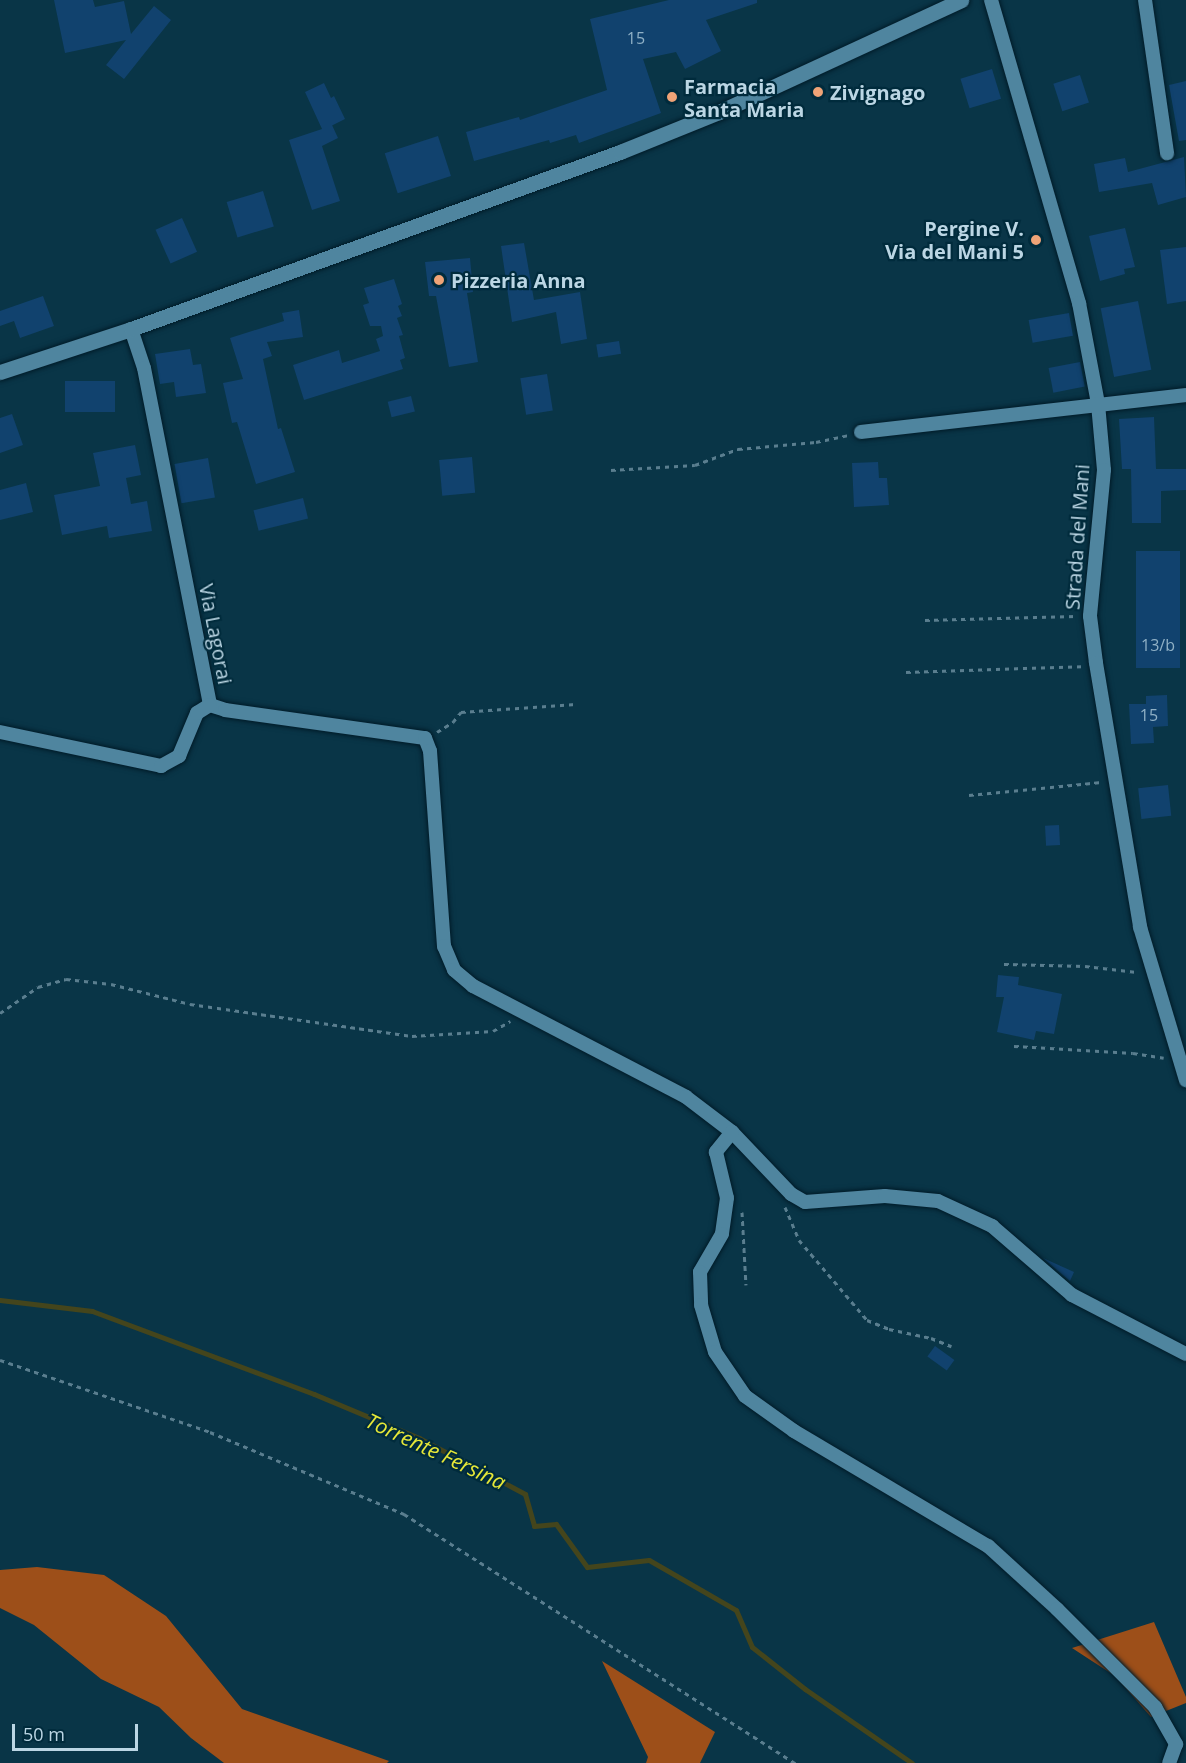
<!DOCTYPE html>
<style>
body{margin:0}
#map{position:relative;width:1186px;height:1763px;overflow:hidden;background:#093547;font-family:"Open Sans",sans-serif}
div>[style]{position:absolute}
.forest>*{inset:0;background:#9d4f19}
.stream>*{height:5px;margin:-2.5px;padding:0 2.5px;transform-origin:2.5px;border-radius:2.5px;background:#44451c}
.building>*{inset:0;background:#11426e;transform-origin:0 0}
.path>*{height:3px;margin-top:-1.5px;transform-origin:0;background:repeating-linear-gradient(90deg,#5a7e8f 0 4.5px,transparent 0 9px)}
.roads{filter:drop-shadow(0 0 2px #001b28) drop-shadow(0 0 2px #001b28)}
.minor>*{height:14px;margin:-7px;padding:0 7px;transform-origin:7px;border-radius:7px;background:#4f859f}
.secondary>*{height:15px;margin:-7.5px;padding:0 7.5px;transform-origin:7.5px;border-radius:7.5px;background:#4f859f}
.dots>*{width:16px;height:16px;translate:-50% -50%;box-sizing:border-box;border:3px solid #002b3c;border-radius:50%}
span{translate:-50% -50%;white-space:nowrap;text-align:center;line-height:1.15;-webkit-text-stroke:4.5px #002b3c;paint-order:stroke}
.number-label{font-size:16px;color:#90b1c6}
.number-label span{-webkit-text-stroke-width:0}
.poi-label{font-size:20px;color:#bbd6e4;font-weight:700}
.left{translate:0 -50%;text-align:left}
.right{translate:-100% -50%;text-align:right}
.street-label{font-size:20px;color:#bbd6e4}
.water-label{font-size:21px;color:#e6e838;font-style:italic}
.scale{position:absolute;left:12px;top:1724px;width:126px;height:27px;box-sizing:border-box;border:3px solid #bbd6e4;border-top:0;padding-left:8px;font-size:18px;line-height:21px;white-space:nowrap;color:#bbd6e4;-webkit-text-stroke:4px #002b3c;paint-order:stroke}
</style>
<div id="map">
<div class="forest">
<div style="clip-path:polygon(37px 1567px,104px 1575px,166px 1616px,242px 1709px,389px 1761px,387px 1763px,224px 1763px,191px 1738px,159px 1707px,101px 1679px,34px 1625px,0 1608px,0 1570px)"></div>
<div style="clip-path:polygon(1154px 1622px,1186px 1697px,1186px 1703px,1151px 1717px,1115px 1676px,1072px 1648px)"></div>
<div style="clip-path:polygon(602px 1661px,715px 1732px,700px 1763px,646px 1763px,648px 1757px)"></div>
</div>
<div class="stream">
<div style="left:0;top:1300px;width:93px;rotate:6.8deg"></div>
<div style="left:92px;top:1311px;width:237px;rotate:20.5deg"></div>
<div style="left:314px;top:1394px;width:114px;rotate:22.7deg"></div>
<div style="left:419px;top:1438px;width:120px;rotate:27.8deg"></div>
<div style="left:525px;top:1494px;width:33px;rotate:74deg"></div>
<div style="left:534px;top:1526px;width:22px;rotate:-5deg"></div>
<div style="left:556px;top:1524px;width:53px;rotate:54.2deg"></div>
<div style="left:587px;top:1567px;width:62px;rotate:-6.4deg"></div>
<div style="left:649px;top:1560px;width:100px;rotate:29.9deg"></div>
<div style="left:736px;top:1610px;width:40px;rotate:66.6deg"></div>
<div style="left:752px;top:1647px;width:68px;rotate:38.4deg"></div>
<div style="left:805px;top:1689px;width:130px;rotate:34.7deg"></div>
</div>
<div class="building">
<div style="clip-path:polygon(54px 0,93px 0,95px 7px,124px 1px,131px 34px,154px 6px,171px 20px,124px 79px,106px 65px,126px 40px,65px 53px)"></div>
<div style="clip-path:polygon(669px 0,757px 0,757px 3px,706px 20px,721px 51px,685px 69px,676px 52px,643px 59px,661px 113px,579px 143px,576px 135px,550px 143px,549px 140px,474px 161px,466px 132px,519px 117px,520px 120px,607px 90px,590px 19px)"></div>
<div style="left:992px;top:69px;width:31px;height:33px;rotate:73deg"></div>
<div style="left:1080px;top:75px;width:29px;height:28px;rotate:72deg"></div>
<div style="clip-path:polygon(1186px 81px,1186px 140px,1179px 141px,1169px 85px)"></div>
<div style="clip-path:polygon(324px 83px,331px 98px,334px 96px,345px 119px,329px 127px,332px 125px,338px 138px,322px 146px,340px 201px,312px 210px,289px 140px,322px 129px,305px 92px)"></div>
<div style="left:438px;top:136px;width:42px;height:56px;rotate:72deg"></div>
<div style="clip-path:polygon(1184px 157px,1186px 197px,1158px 205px,1152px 183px,1099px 192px,1094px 164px,1125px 158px,1128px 172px)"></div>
<div style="left:263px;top:191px;width:37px;height:38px;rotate:73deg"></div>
<div style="left:182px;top:218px;width:37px;height:29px;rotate:66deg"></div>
<div style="clip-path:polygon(1125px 228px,1135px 267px,1124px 269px,1125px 274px,1100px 281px,1089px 236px)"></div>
<div style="clip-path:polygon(524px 243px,534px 300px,580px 292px,587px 339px,561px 344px,556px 312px,512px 322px,501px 246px)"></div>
<div style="clip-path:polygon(1186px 247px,1186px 301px,1167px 304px,1160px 250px)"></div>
<div style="clip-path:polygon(470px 258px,473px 292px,467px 293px,478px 362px,449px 367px,436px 296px,429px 296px,425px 262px)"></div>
<div style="clip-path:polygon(394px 279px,402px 304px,398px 306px,402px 316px,397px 318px,403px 335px,399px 336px,405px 358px,400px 360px,403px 369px,304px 400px,293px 365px,339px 350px,342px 363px,380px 351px,376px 339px,383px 336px,381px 326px,370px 326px,363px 305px,369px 303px,364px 288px)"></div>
<div style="clip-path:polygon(43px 296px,54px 326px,20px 338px,14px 321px,0 326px,0 311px)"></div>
<div style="left:1138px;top:301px;width:70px;height:38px;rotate:79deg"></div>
<div style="clip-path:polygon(299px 310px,303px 337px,267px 342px,272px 356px,263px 359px,278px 429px,281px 428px,295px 472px,256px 484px,237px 422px,232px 423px,223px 383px,243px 379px,230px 338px,284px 321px,282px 313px)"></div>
<div style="left:1069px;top:313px;width:23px;height:41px;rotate:80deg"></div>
<div style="left:619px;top:341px;width:13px;height:23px;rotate:81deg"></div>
<div style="clip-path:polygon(190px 349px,193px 365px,201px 364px,206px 393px,176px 397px,174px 382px,160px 384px,155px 354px)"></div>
<div style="left:1080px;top:362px;width:25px;height:32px;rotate:79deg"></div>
<div style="left:547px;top:374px;width:37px;height:27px;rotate:81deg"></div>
<div style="left:65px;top:381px;width:50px;height:31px"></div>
<div style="left:411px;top:396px;width:16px;height:24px;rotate:76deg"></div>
<div style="clip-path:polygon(12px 414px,23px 445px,0 453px,0 418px)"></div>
<div style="clip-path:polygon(1154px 417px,1156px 469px,1186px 469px,1186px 490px,1161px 491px,1161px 523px,1132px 523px,1131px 469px,1122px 469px,1119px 419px)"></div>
<div style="clip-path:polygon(135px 445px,141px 475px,126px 478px,131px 504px,147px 501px,152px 531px,109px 538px,107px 526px,62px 535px,54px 495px,100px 486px,93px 453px)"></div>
<div style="left:472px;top:457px;width:36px;height:33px;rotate:85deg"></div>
<div style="left:208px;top:458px;width:40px;height:34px;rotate:80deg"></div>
<div style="clip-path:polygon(878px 462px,879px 478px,887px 478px,889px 505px,854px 507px,852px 463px)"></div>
<div style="clip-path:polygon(26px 483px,33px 512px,0 520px,0 490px)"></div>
<div style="left:303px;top:498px;width:21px;height:51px;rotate:76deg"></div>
<div style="left:1136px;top:551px;width:44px;height:117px"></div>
<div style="clip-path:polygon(1167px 695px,1168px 726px,1153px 727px,1154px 743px,1131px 744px,1129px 704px,1146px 704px,1146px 696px)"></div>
<div style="left:1168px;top:785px;width:31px;height:30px;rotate:84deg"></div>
<div style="left:1059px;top:825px;width:20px;height:14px;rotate:87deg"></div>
<div style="clip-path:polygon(998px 975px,1019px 977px,1018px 985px,1062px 994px,1054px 1034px,1036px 1031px,1034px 1040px,997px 1032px,1004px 997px,996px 997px)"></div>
<div style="clip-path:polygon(1043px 1258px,1074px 1272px,1070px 1281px)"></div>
<div style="left:935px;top:1346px;width:24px;height:13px;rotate:36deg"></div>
</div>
<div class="path">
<div style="left:611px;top:470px;width:84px;rotate:-3.4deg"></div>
<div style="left:695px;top:465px;width:46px;rotate:-20.4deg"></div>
<div style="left:738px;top:449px;width:78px;rotate:-5.1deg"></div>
<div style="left:816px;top:442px;width:33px;rotate:-12deg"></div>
<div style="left:925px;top:620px;width:152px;rotate:-1.5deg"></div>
<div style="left:906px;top:672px;width:177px;rotate:-1.9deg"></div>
<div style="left:437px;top:732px;width:19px;rotate:-32deg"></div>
<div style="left:453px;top:722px;width:13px;rotate:-51deg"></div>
<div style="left:461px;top:712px;width:115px;rotate:-4deg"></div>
<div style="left:969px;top:795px;width:133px;rotate:-5.6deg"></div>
<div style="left:1004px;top:964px;width:81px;rotate:1.4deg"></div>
<div style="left:1085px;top:966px;width:52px;rotate:6.6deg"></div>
<div style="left:0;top:1013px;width:46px;rotate:-34.4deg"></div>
<div style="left:38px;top:987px;width:29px;rotate:-16deg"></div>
<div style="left:66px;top:979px;width:45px;rotate:6.3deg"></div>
<div style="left:111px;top:984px;width:81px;rotate:14.2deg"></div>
<div style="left:190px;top:1004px;width:224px;rotate:8.2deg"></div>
<div style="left:412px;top:1036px;width:81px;rotate:-3.5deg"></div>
<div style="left:493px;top:1031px;width:20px;rotate:-30deg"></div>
<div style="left:1014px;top:1046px;width:119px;rotate:3.4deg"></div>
<div style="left:1133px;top:1053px;width:31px;rotate:9deg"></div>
<div style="left:785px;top:1207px;width:36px;rotate:67deg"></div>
<div style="left:799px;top:1240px;width:105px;rotate:49.6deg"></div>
<div style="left:867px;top:1320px;width:24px;rotate:22deg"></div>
<div style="left:889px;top:1329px;width:43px;rotate:12.1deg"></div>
<div style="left:931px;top:1338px;width:22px;rotate:22deg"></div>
<div style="left:742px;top:1212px;width:73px;rotate:86.9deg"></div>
<div style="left:0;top:1360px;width:222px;rotate:18.9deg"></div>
<div style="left:210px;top:1432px;width:211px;rotate:22.9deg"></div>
<div style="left:404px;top:1514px;width:464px;rotate:32.5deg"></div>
</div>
<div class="roads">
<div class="minor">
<div style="left:991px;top:0;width:316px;rotate:73.8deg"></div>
<div style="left:1079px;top:303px;width:103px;rotate:79.3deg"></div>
<div style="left:1098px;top:404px;width:66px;rotate:84.8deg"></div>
<div style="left:1104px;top:470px;width:147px;rotate:95.5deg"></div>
<div style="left:1090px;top:616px;width:47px;rotate:82.7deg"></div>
<div style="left:1096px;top:663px;width:268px;rotate:80.5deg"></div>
<div style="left:1140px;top:927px;width:160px;rotate:73.3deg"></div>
<div style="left:1145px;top:0;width:155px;rotate:81.8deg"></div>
<div style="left:131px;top:329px;width:41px;rotate:71.6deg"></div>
<div style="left:144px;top:368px;width:343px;rotate:78.9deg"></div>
<div style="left:861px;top:432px;width:327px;rotate:-6.5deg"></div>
<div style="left:210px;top:705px;width:16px;rotate:18deg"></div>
<div style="left:225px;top:710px;width:202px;rotate:8deg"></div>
<div style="left:425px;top:738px;width:14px;rotate:69deg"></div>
<div style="left:430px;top:751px;width:196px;rotate:85.9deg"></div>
<div style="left:444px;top:946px;width:26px;rotate:67deg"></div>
<div style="left:454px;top:970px;width:25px;rotate:40deg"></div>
<div style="left:473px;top:986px;width:240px;rotate:27.5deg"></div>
<div style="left:686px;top:1097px;width:58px;rotate:37.3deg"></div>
<div style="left:732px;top:1132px;width:86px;rotate:46.4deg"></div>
<div style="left:791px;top:1194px;width:16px;rotate:30deg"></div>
<div style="left:805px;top:1202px;width:80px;rotate:-4.3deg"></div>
<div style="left:885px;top:1196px;width:53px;rotate:5.4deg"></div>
<div style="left:938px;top:1201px;width:60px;rotate:24.8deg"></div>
<div style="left:992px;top:1226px;width:106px;rotate:40.8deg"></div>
<div style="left:1072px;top:1295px;width:128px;rotate:27.4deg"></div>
<div style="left:0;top:732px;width:165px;rotate:11.9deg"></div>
<div style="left:161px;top:766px;width:21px;rotate:-29deg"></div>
<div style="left:179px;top:756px;width:47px;rotate:-67.3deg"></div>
<div style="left:197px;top:713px;width:15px;rotate:-32deg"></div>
<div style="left:732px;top:1132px;width:26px;rotate:129deg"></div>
<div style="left:716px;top:1152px;width:47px;rotate:76.6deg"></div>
<div style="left:727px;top:1198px;width:36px;rotate:98deg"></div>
<div style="left:722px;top:1234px;width:44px;rotate:120.1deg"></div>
<div style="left:700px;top:1272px;width:33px;rotate:88deg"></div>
<div style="left:701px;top:1305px;width:49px;rotate:73.4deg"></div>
<div style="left:715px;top:1352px;width:53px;rotate:55.7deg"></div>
<div style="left:745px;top:1396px;width:60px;rotate:35.5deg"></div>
<div style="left:794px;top:1431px;width:226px;rotate:30.7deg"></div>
<div style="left:988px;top:1546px;width:93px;rotate:42.4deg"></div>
<div style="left:1057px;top:1609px;width:139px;rotate:45deg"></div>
<div style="left:1155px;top:1707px;width:43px;rotate:60.4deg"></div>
<div style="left:1176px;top:1744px;width:20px;rotate:110deg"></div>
</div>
<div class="secondary">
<div style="left:0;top:372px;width:138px;rotate:-18.2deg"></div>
<div style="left:131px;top:329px;width:520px;rotate:-19.9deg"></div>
<div style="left:620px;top:152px;width:107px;rotate:-22deg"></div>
<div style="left:719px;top:112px;width:267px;rotate:-24.8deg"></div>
</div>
</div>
<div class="dots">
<div style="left:818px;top:92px;background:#efa377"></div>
<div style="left:672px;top:97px;background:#efa377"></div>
<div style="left:1036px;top:240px;background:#efa377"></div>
<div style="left:439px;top:280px;background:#efa377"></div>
</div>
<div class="number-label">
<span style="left:636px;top:38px">15</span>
<span style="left:1158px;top:645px">13/b</span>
<span style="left:1149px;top:715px">15</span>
</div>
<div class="poi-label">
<span class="left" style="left:684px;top:98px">Farmacia<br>Santa Maria</span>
<span class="left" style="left:830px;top:92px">Zivignago</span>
<span class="right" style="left:1024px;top:240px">Pergine V.<br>Via del Mani 5</span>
<span class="left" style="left:451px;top:280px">Pizzeria Anna</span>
</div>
<div class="street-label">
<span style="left:1077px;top:537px;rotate:-86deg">Strada del Mani</span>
<span style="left:216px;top:634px;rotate:79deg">Via Lagorai</span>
</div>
<div class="water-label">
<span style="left:436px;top:1451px;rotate:25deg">Torrente Fersina</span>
</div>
<div class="scale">50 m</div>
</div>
